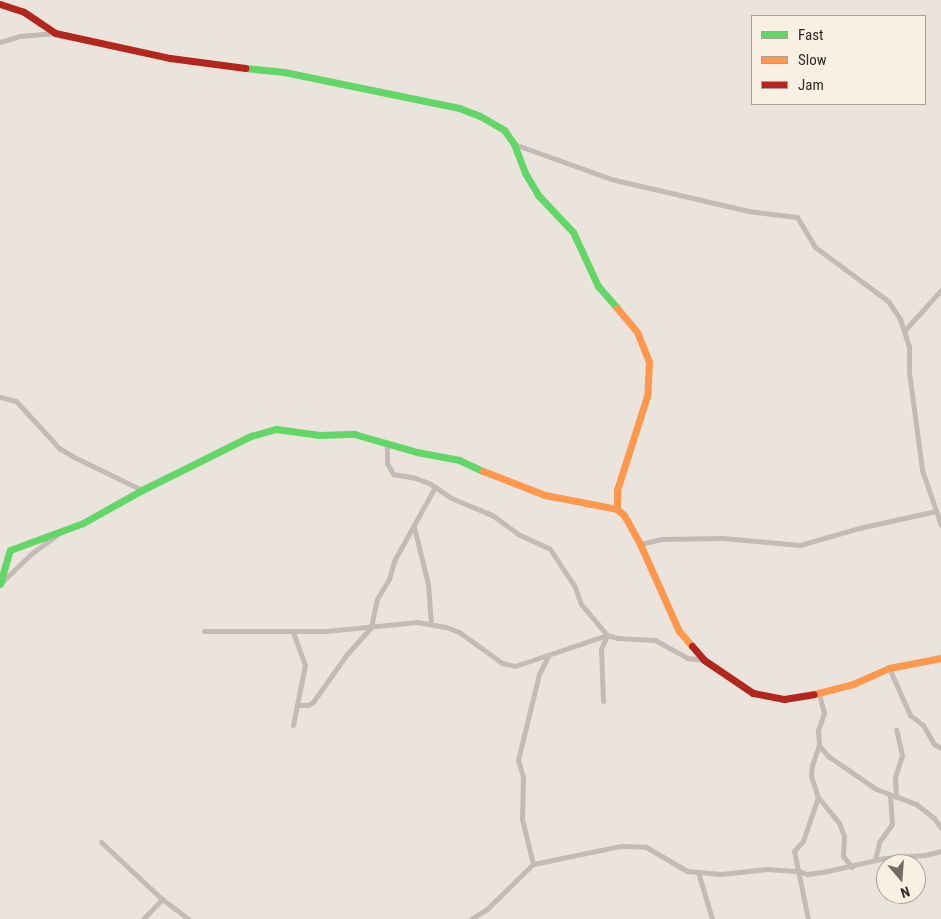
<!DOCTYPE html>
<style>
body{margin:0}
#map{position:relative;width:941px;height:919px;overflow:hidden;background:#ebe4dd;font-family:"Roboto Condensed",sans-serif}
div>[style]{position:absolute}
.street>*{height:5px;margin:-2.5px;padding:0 2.5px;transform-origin:2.5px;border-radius:2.5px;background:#c3bcb6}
.fast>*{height:7px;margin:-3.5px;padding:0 3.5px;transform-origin:3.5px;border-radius:3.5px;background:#63d668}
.slow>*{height:7px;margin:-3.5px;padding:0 3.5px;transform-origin:3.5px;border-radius:3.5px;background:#ff974d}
.jam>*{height:7px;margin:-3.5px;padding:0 3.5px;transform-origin:3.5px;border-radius:3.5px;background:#b3261e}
span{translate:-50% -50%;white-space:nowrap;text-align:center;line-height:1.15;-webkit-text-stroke:4px #f9efe3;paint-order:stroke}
.legend{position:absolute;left:751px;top:15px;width:175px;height:90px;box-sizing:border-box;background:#f9efe3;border:1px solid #aaa097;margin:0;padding:6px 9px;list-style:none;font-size:15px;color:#342a25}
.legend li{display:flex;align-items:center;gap:10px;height:25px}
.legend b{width:25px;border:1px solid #aaa097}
.north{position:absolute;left:876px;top:854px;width:50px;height:50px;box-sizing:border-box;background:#f9efe3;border:1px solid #aaa097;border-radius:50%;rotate:162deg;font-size:14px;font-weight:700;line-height:20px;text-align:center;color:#342a25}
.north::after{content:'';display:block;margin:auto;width:18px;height:22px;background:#746b65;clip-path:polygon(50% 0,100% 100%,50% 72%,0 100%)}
</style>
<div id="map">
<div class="street">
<div style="left:0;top:42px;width:21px;rotate:-17deg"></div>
<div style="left:20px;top:36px;width:35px;rotate:-5deg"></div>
<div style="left:514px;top:144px;width:103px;rotate:19.8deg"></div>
<div style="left:611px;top:179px;width:141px;rotate:13.1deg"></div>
<div style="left:748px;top:211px;width:49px;rotate:7deg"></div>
<div style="left:797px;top:217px;width:35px;rotate:59deg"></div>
<div style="left:815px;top:247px;width:91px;rotate:36.5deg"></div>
<div style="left:888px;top:301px;width:22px;rotate:56deg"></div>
<div style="left:900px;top:319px;width:28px;rotate:72deg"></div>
<div style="left:909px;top:346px;width:26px;rotate:90deg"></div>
<div style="left:909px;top:372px;width:99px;rotate:82.4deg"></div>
<div style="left:922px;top:470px;width:58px;rotate:70.9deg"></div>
<div style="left:905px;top:330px;width:54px;rotate:-48deg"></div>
<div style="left:0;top:397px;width:16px;rotate:14deg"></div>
<div style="left:16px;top:401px;width:64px;rotate:47.5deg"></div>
<div style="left:59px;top:448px;width:17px;rotate:31deg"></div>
<div style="left:74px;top:457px;width:76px;rotate:25.9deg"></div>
<div style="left:387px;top:443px;width:20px;rotate:90deg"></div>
<div style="left:387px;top:463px;width:13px;rotate:61deg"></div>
<div style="left:393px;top:474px;width:22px;rotate:10deg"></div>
<div style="left:415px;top:478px;width:15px;rotate:20deg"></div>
<div style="left:429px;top:483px;width:27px;rotate:34deg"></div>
<div style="left:451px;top:498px;width:44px;rotate:22.5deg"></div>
<div style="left:492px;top:515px;width:32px;rotate:36deg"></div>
<div style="left:518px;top:534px;width:35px;rotate:25deg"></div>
<div style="left:550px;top:549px;width:45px;rotate:56.7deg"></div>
<div style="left:575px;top:587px;width:18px;rotate:71deg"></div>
<div style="left:581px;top:604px;width:40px;rotate:50deg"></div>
<div style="left:607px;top:635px;width:10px;rotate:17deg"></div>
<div style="left:617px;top:638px;width:38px;rotate:3deg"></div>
<div style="left:655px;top:640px;width:38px;rotate:29deg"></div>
<div style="left:688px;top:658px;width:16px;rotate:7deg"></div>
<div style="left:414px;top:527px;width:59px;rotate:76.2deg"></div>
<div style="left:428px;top:584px;width:40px;rotate:85.7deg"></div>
<div style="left:640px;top:544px;width:22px;rotate:-13deg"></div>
<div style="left:661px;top:539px;width:62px;rotate:-0.9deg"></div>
<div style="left:723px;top:538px;width:77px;rotate:5.2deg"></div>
<div style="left:800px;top:545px;width:61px;rotate:-16.1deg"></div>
<div style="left:859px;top:528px;width:79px;rotate:-12.4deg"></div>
<div style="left:2px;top:582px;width:42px;rotate:-44deg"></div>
<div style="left:32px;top:553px;width:32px;rotate:-36deg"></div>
<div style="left:204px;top:631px;width:122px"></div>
<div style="left:326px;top:631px;width:91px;rotate:-5.6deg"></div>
<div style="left:417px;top:622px;width:29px;rotate:10deg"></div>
<div style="left:446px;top:627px;width:14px;rotate:21deg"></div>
<div style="left:459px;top:632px;width:53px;rotate:35.8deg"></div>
<div style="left:502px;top:663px;width:13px;rotate:13deg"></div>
<div style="left:515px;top:666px;width:97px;rotate:-18.6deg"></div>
<div style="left:889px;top:668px;width:51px;rotate:65.9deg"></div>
<div style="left:910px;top:715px;width:16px;rotate:38deg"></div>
<div style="left:923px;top:725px;width:22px;rotate:60deg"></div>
<div style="left:934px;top:744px;width:8px;rotate:30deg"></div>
<div style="left:819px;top:694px;width:20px;rotate:75deg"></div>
<div style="left:824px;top:713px;width:18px;rotate:109deg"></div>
<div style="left:818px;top:730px;width:15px;rotate:86deg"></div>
<div style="left:819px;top:745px;width:21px;rotate:109deg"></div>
<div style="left:812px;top:765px;width:11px;rotate:95deg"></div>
<div style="left:811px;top:776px;width:22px;rotate:72deg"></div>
<div style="left:818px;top:797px;width:33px;rotate:51deg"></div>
<div style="left:839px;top:823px;width:14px;rotate:69deg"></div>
<div style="left:844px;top:836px;width:20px;rotate:93deg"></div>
<div style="left:843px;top:856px;width:14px;rotate:51deg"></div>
<div style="left:603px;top:701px;width:52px;rotate:-92.2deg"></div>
<div style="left:601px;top:649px;width:15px;rotate:-67deg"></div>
<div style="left:297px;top:705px;width:11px"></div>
<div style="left:308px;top:705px;width:6px;rotate:-31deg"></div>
<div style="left:313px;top:702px;width:59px;rotate:-54.7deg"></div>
<div style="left:347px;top:654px;width:36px;rotate:-48deg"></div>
<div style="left:371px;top:627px;width:29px;rotate:-78deg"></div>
<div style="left:377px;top:599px;width:23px;rotate:-59deg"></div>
<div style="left:389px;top:579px;width:19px;rotate:-74deg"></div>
<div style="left:394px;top:561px;width:85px;rotate:-61deg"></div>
<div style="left:293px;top:725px;width:61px;rotate:-78.7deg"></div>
<div style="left:305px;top:665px;width:35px;rotate:-110deg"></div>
<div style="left:819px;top:745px;width:14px;rotate:51deg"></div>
<div style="left:828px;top:756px;width:58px;rotate:34.5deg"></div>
<div style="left:876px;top:789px;width:43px;rotate:20.6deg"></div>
<div style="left:916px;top:804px;width:23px;rotate:38deg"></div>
<div style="left:934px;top:818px;width:12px;rotate:55deg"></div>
<div style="left:896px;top:797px;width:20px;rotate:-93deg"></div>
<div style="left:895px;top:777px;width:23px;rotate:-72deg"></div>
<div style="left:902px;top:755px;width:26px;rotate:-103deg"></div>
<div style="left:101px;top:842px;width:83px;rotate:43.1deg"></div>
<div style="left:162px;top:899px;width:34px;rotate:37deg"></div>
<div style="left:875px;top:860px;width:18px;rotate:-77deg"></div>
<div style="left:879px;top:842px;width:22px;rotate:-54deg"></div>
<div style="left:892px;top:824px;width:29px;rotate:-94deg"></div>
<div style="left:533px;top:864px;width:46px;rotate:-103.7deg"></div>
<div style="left:522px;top:819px;width:42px;rotate:-88.6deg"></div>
<div style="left:523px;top:777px;width:18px;rotate:-106deg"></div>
<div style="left:518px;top:760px;width:89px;rotate:-76.3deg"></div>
<div style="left:539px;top:674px;width:20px;rotate:-63deg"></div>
<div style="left:698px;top:872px;width:49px;rotate:73.4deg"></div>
<div style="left:143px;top:919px;width:28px;rotate:-46deg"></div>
<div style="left:471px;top:919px;width:19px;rotate:-32deg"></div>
<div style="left:487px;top:909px;width:64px;rotate:-44.4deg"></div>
<div style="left:533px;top:864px;width:90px;rotate:-11.6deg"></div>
<div style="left:621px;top:846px;width:25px;rotate:2deg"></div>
<div style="left:646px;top:847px;width:48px;rotate:30.3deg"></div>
<div style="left:687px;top:871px;width:34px;rotate:5deg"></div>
<div style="left:721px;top:874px;width:46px;rotate:-6.2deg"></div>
<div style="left:767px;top:869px;width:32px;rotate:4deg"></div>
<div style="left:799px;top:871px;width:9px;rotate:21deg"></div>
<div style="left:807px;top:874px;width:16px;rotate:-7deg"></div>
<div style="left:823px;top:872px;width:64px;rotate:-12.7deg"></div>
<div style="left:885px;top:858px;width:40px;rotate:-4.3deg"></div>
<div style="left:925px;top:855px;width:16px;rotate:-14deg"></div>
<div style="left:808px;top:919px;width:69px;rotate:-101.6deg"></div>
<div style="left:794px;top:851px;width:13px;rotate:-48deg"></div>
<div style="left:803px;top:841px;width:46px;rotate:-71.2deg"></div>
</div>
<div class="fast">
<div style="left:245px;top:68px;width:39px;rotate:6deg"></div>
<div style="left:284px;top:72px;width:179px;rotate:11.6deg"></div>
<div style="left:459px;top:108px;width:22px;rotate:21deg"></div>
<div style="left:480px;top:116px;width:28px;rotate:30deg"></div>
<div style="left:504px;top:130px;width:17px;rotate:54deg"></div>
<div style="left:514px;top:144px;width:31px;rotate:69deg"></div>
<div style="left:525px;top:173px;width:26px;rotate:59deg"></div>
<div style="left:538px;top:195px;width:51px;rotate:46.6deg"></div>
<div style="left:573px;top:232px;width:60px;rotate:65.2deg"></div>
<div style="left:598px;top:286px;width:29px;rotate:49deg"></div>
<div style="left:0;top:584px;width:35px;rotate:-74deg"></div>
<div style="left:10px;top:550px;width:78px;rotate:-20.3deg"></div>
<div style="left:83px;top:523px;width:68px;rotate:-29.2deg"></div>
<div style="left:142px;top:490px;width:122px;rotate:-26.4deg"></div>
<div style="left:251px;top:436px;width:26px;rotate:-16deg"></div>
<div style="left:276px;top:429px;width:44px;rotate:7.8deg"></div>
<div style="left:320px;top:435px;width:34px;rotate:-2deg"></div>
<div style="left:354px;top:434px;width:66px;rotate:15.9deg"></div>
<div style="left:417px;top:452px;width:43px;rotate:10.8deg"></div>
<div style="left:459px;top:460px;width:26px;rotate:25deg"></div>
</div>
<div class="slow">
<div style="left:617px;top:308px;width:31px;rotate:50deg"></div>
<div style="left:637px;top:332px;width:32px;rotate:68deg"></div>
<div style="left:649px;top:362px;width:34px;rotate:93deg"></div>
<div style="left:647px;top:396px;width:99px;rotate:107.7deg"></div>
<div style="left:617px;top:490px;width:19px;rotate:90deg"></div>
<div style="left:483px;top:471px;width:66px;rotate:21.2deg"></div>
<div style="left:545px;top:495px;width:73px;rotate:11deg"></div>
<div style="left:617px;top:509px;width:9px;rotate:41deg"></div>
<div style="left:624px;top:515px;width:33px;rotate:61deg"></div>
<div style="left:640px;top:544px;width:95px;rotate:65.9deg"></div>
<div style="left:679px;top:631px;width:20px;rotate:49deg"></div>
<div style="left:814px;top:694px;width:40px;rotate:-14.4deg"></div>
<div style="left:853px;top:684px;width:39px;rotate:-24deg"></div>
<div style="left:889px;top:668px;width:53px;rotate:-10.9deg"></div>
</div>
<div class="jam">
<div style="left:0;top:4px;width:25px;rotate:18deg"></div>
<div style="left:24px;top:12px;width:37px;rotate:34deg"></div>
<div style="left:55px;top:33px;width:118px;rotate:12.3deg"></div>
<div style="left:170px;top:58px;width:76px;rotate:7.6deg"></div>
<div style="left:692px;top:646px;width:18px;rotate:49deg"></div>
<div style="left:704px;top:660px;width:59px;rotate:34deg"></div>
<div style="left:753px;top:693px;width:32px;rotate:11deg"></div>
<div style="left:784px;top:699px;width:30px;rotate:-9deg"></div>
</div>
<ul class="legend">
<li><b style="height:6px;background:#63d668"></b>Fast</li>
<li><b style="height:6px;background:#ff974d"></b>Slow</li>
<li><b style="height:6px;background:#b3261e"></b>Jam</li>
</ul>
<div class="north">N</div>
</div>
